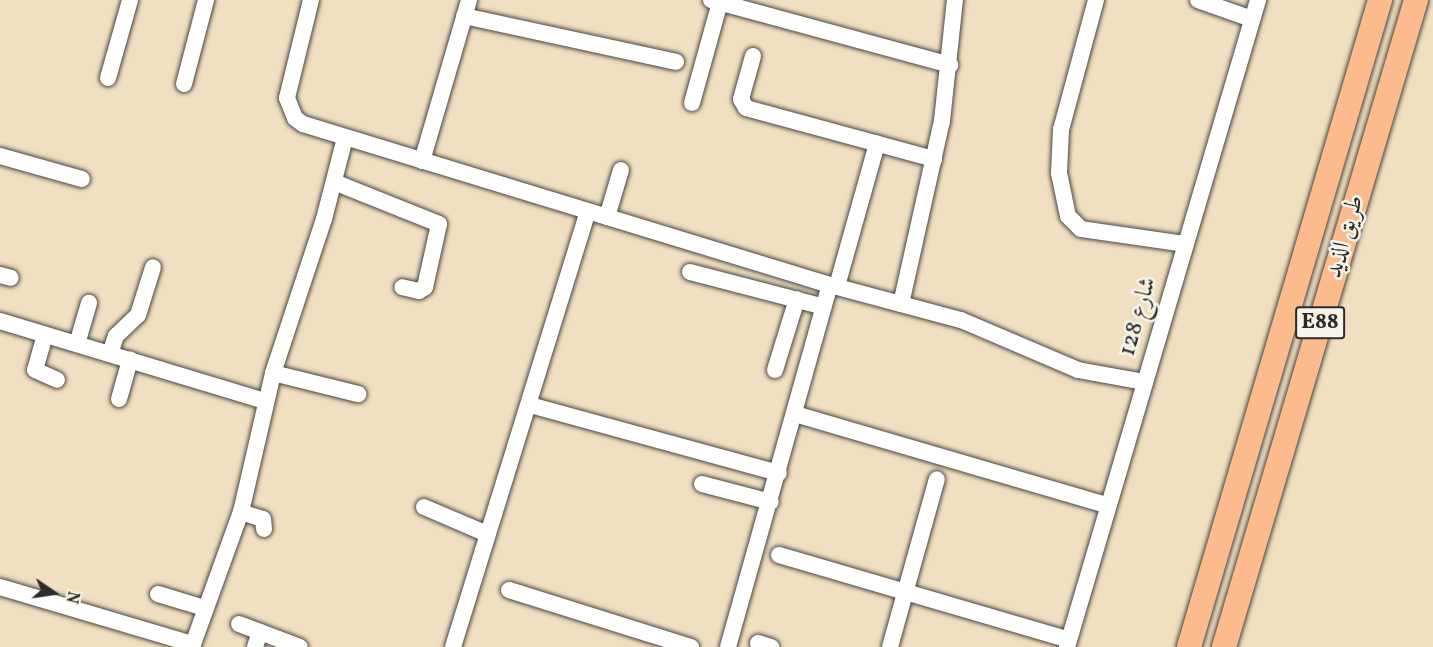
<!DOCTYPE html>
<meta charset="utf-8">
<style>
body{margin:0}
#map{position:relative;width:1433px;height:647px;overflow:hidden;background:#f1dfc1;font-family:Vollkorn,Amiri,serif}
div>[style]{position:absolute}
.roads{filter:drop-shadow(0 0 2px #494642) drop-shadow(0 0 2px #494642)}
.minor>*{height:16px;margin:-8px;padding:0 8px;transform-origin:8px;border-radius:8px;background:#fff}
.highway>*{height:24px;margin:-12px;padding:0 12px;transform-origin:12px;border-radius:12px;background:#fbbb8d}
span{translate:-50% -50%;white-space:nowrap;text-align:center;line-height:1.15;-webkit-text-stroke:5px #f7f3e8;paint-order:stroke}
.shield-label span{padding:2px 4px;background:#f7f3e8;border:2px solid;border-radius:4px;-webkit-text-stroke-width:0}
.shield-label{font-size:22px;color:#2b2b2b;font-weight:700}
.street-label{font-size:24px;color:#2b2b2b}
.north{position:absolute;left:24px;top:563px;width:60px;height:60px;-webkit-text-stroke:4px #f7f3e8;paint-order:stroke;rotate:103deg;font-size:16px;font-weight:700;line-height:24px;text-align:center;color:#2b2b2b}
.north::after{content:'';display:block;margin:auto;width:21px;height:27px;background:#2b2b2b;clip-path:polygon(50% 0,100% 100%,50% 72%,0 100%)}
</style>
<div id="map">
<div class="roads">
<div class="minor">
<div style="left:311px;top:0;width:101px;rotate:103.8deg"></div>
<div style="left:287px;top:98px;width:22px;rotate:68deg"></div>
<div style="left:295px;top:118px;width:10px;rotate:37deg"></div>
<div style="left:303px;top:124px;width:551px;rotate:16.99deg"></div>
<div style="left:830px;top:285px;width:136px;rotate:15deg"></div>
<div style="left:961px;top:320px;width:127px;rotate:23.1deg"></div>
<div style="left:1078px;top:370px;width:68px;rotate:10.2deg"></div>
<div style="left:711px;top:0;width:248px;rotate:15.2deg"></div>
<div style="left:1096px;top:0;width:135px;rotate:105.1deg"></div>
<div style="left:1061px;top:130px;width:43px;rotate:92.7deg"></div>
<div style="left:1059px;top:173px;width:44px;rotate:78.2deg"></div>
<div style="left:1068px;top:216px;width:18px;rotate:45deg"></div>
<div style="left:1081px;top:229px;width:105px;rotate:8.2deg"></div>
<div style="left:1198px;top:0;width:57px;rotate:19.4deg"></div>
<div style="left:464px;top:16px;width:217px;rotate:12.2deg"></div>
<div style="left:753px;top:56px;width:45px;rotate:105.6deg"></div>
<div style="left:741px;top:99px;width:10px;rotate:61deg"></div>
<div style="left:746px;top:108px;width:195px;rotate:15.2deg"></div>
<div style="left:108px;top:78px;width:81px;rotate:-74.2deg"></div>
<div style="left:184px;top:84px;width:87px;rotate:-75.3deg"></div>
<div style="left:692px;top:103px;width:105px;rotate:-74.5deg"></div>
<div style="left:0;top:156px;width:85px;rotate:15.7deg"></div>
<div style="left:422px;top:161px;width:168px;rotate:-73.7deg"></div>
<div style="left:334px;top:182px;width:113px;rotate:21.8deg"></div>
<div style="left:439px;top:224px;width:65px;rotate:102.5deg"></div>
<div style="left:425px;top:287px;width:7px;rotate:146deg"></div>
<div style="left:419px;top:291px;width:17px;rotate:-167deg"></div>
<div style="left:607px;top:217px;width:49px;rotate:-73.4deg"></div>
<div style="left:690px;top:272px;width:138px;rotate:14.6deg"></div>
<div style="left:0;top:275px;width:11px;rotate:15deg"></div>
<div style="left:837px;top:286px;width:148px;rotate:-74.3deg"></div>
<div style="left:901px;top:304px;width:188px;rotate:-77.4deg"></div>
<div style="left:942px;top:121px;width:122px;rotate:-83.9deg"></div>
<div style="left:0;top:321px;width:277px;rotate:16.8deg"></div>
<div style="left:45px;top:335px;width:36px;rotate:106deg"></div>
<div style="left:35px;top:370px;width:24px;rotate:24deg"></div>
<div style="left:77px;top:344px;width:43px;rotate:-73.7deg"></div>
<div style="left:110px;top:354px;width:19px;rotate:-72deg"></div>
<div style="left:116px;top:336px;width:30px;rotate:-44deg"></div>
<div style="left:138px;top:315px;width:50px;rotate:-72.6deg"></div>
<div style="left:775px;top:370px;width:74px;rotate:-72.8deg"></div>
<div style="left:273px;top:373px;width:88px;rotate:13.9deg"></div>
<div style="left:119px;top:399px;width:41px;rotate:-74.2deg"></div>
<div style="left:530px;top:405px;width:258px;rotate:15.3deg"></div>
<div style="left:795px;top:414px;width:325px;rotate:16.3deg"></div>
<div style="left:702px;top:484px;width:71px;rotate:14.6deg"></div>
<div style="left:424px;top:507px;width:69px;rotate:23.2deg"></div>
<div style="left:241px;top:512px;width:23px;rotate:18deg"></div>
<div style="left:263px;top:519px;width:10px;rotate:84deg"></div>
<div style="left:779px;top:555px;width:302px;rotate:16.3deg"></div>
<div style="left:0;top:587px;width:201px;rotate:16.5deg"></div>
<div style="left:509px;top:590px;width:191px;rotate:17.4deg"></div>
<div style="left:158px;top:594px;width:48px;rotate:16.9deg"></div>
<div style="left:239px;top:624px;width:65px;rotate:20.7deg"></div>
<div style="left:758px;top:643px;width:14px;rotate:17deg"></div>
<div style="left:192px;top:647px;width:144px;rotate:-70.1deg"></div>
<div style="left:241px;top:512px;width:143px;rotate:-77deg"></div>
<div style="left:273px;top:373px;width:162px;rotate:-71.7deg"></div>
<div style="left:324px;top:219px;width:84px;rotate:-75.5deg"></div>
<div style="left:255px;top:647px;width:16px;rotate:-72deg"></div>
<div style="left:453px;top:647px;width:456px;rotate:-72.8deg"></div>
<div style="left:728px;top:647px;width:376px;rotate:-74.3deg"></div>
<div style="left:890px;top:647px;width:174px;rotate:-74.4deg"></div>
<div style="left:1067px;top:647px;width:675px;rotate:-73.55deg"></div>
</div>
<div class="highway">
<div style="left:1189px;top:647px;width:675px;rotate:-73.55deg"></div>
<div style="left:1224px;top:647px;width:675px;rotate:-73.47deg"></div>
</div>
</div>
<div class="shield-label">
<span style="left:1320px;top:323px">E88</span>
</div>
<div class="street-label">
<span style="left:1346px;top:237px;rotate:-74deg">طريق الذيد</span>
<span style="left:1139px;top:317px;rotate:-74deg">شارع 128</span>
</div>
<div class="north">N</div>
</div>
